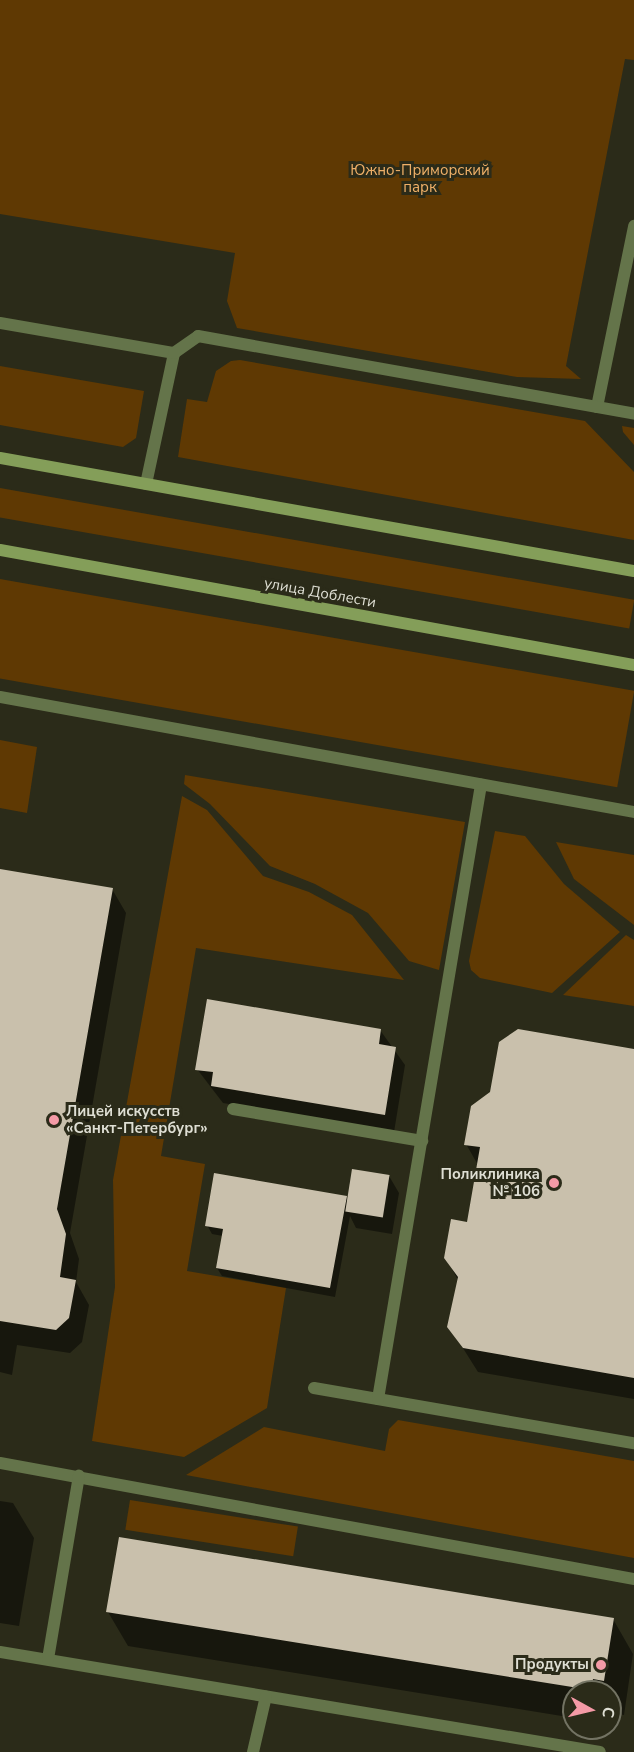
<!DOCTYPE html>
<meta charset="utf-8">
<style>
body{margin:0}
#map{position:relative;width:634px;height:1752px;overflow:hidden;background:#2b2b19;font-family:"Nunito Sans",sans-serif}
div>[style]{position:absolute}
.green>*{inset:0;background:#5f3903;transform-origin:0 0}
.shadow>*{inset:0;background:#0007}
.building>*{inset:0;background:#c9c0ac;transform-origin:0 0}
.lane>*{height:12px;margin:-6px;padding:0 6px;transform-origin:6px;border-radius:6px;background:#64744a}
.street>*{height:12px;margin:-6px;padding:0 6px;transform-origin:6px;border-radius:6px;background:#64744a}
.secondary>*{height:12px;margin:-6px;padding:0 6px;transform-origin:6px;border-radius:6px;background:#849e59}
.dots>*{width:16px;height:16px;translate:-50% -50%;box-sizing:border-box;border:3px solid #2b2b19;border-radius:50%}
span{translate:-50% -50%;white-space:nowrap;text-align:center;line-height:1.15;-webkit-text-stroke:6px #2b2b19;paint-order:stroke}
.park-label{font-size:15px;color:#efb068}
.street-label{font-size:15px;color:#deded3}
.poi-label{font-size:15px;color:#deded3;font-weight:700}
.left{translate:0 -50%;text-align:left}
.right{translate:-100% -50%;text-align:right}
.north{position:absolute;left:562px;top:1680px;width:60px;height:60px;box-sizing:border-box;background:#2b2b19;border:2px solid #737363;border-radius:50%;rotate:98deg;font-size:16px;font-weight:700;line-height:24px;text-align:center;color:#deded3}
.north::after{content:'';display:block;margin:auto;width:21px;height:27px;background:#f49aa6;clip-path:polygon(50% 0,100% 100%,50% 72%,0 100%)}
</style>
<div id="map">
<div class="green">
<div style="clip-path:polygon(0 0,634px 0,634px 60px,625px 59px,566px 366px,581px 379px,517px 377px,237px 328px,227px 301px,235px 253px,0 214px)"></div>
<div style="clip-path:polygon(240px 360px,585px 421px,634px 472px,634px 540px,178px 457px,187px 399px,207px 402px,216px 371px,231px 361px)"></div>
<div style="clip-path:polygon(0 366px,144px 391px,136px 438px,123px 447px,0 425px)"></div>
<div style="clip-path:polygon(622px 426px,634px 428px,634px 445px,623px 432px)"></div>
<div style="left:0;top:488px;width:644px;height:29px;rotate:10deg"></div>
<div style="left:0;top:579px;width:644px;height:98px;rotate:10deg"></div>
<div style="clip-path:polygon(0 740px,37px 747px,27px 813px,0 808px)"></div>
<div style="clip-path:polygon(185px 775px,465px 822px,439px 970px,409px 961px,368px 913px,315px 884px,270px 866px,210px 804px,184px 784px)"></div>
<div style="clip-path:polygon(182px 796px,207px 810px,263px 876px,309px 892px,352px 915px,404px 980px,196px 948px,161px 1156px,205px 1164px,187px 1271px,286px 1288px,267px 1408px,184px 1457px,92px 1441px,115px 1287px,113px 1180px)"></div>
<div style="clip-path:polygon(495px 831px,525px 836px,564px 884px,620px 932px,552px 993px,480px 978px,471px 970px,469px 961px)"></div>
<div style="clip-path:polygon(556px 842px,634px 855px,634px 925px,574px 879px)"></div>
<div style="clip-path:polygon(626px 935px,634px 940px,634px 1006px,563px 995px)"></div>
<div style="clip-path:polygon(398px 1420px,634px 1461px,634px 1558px,186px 1475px,264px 1427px,385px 1451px,389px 1429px)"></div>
<div style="left:130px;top:1500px;width:170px;height:30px;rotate:9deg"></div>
</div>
<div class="shadow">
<div style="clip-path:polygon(0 870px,112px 889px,126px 913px,70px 1233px,79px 1259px,76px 1282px,89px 1305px,82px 1342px,70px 1353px,17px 1345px,12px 1375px,0 1372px)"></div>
<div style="clip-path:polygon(380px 1030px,405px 1065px,394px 1132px,223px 1103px,197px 1069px)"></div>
<div style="clip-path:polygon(634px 1051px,634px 1399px,478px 1372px,449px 1326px,458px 1280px,446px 1258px,468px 1224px,478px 1165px,466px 1144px)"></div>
<div style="clip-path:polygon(389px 1176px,399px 1193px,392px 1234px,356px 1228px,350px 1216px,335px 1297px,222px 1276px,217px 1268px,223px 1236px,212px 1234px,207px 1225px,346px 1198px,348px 1201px)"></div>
<div style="clip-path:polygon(0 1501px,13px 1503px,34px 1538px,19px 1626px,0 1623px)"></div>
<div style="clip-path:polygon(108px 1612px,613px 1619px,633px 1654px,624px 1715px,612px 1713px,611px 1724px,610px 1692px,574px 1692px,574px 1718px,128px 1646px)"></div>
</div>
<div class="building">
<div style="clip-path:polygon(0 869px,113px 888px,57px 1209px,66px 1234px,60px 1277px,76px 1280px,69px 1318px,56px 1330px,0 1321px)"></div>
<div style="clip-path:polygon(207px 999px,381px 1029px,379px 1044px,396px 1047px,385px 1115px,211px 1086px,213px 1072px,195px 1070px)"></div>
<div style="clip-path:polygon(518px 1029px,634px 1049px,634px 1378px,463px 1348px,447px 1327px,458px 1277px,444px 1258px,451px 1219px,467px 1222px,480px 1147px,464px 1145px,471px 1106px,490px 1092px,499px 1042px)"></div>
<div style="left:352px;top:1169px;width:38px;height:43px;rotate:9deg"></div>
<div style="clip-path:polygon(214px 1173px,347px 1196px,330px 1288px,216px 1268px,223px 1229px,205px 1226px)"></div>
<div style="clip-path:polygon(119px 1537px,614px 1618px,604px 1681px,593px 1679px,591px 1690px,106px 1612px)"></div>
</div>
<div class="lane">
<div style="left:0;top:323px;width:177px;rotate:9.8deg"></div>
<div style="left:597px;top:407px;width:185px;rotate:-78.4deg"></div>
<div style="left:146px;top:484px;width:134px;rotate:-77.9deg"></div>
<div style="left:174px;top:353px;width:29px;rotate:-35deg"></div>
<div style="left:198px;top:336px;width:443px;rotate:10.1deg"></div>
<div style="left:233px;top:1109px;width:192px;rotate:9.6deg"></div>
<div style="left:314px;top:1388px;width:325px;rotate:9.8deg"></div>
<div style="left:378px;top:1399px;width:623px;rotate:-80.48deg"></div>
<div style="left:0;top:1463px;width:645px;rotate:10.37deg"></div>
<div style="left:0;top:1652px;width:608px;rotate:9.46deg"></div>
<div style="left:48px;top:1659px;width:186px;rotate:-80.4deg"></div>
<div style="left:253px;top:1752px;width:57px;rotate:-76.9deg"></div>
</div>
<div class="street">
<div style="left:0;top:697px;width:644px;rotate:10.28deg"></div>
</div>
<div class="secondary">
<div style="left:0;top:458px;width:644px;rotate:10.11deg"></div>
<div style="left:0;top:550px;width:644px;rotate:10.28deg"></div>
</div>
<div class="dots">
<div style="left:54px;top:1120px;background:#f49aa6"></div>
<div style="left:554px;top:1183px;background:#f49aa6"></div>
<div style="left:601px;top:1665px;background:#f49aa6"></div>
</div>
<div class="park-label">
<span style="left:420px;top:179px">Южно-Приморский<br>парк</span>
</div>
<div class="street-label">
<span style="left:320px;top:593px;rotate:10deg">улица Доблести</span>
</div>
<div class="poi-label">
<span class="left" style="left:66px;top:1120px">Лицей искусств<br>«Санкт-Петербург»</span>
<span class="right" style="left:540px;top:1183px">Поликлиника<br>№ 106</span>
<span class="right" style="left:589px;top:1665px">Продукты</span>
</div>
<div class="north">С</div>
</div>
